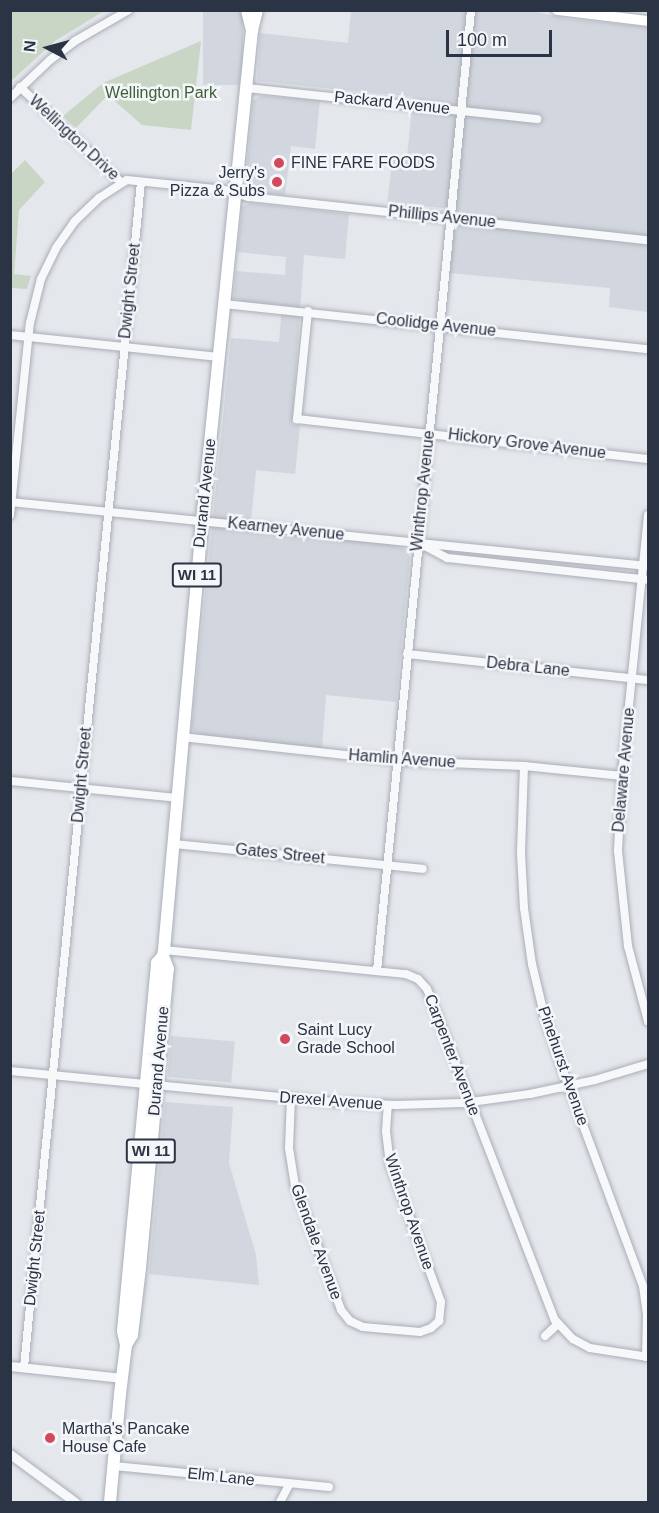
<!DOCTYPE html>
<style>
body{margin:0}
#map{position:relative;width:659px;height:1513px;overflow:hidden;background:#e4e7ec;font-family:Arial,sans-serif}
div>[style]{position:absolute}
.built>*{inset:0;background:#d2d6de;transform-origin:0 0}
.green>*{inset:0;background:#c9d6c5}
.roads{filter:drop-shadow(0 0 2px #a9aeb7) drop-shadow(0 0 2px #a9aeb7)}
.minor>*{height:8px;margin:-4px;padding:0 4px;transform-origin:4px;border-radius:4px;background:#f7f8fa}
.tertiary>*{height:9px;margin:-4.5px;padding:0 4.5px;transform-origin:4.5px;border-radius:4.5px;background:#f7f8fa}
.secondary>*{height:10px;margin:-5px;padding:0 5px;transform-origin:5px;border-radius:5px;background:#fff}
.primary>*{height:12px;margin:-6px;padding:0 6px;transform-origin:6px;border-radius:6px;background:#fff}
.dots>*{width:16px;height:16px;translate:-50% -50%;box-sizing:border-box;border:3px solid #f4f6f9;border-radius:50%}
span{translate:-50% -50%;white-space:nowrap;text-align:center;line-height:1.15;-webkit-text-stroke:5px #f4f6f9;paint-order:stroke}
.shield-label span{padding:2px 4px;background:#f4f6f9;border:2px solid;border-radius:4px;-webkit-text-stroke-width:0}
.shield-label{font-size:15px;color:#2b3445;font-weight:700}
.park-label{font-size:16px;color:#3f6138}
.street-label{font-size:16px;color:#2b3445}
.poi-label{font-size:16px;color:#2b3445}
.left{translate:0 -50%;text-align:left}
.right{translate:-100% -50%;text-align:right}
.frame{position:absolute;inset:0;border:12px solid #2b3445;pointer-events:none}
.north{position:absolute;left:18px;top:18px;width:60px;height:60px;-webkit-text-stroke:4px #f4f6f9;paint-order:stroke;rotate:276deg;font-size:16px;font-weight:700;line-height:24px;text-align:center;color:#2b3445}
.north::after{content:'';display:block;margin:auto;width:21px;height:27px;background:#2b3445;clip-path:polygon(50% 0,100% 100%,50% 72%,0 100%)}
.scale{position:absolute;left:446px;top:30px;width:106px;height:27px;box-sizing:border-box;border:3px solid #2b3445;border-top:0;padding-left:8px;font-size:18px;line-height:21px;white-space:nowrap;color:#2b3445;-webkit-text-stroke:4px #f4f6f9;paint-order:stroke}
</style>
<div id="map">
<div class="built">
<div style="left:203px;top:11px;width:40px;height:74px"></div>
<div style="clip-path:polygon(351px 11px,532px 11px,568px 19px,648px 27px,648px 312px,609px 307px,610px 288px,449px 273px,455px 209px,387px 203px,393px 156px,407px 157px,413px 97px,257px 81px,260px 33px,348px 43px)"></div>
<div style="clip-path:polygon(261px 96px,320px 100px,315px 149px,291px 146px,285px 195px,250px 192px,245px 188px,253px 100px)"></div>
<div style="clip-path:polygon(249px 203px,349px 214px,345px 259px,304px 255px,292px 424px,300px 426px,295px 474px,256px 470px,250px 532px,384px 543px,405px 549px,410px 557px,396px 702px,326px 695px,322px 748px,199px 735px,193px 731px,192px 725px,231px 338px,279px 342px,282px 305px,242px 302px,234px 298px,236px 271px,285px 275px,286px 257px,238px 252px,242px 207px)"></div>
<div style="left:171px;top:1036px;width:64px;height:41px;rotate:5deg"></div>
<div style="clip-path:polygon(165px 1102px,233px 1107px,229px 1163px,256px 1255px,259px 1285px,149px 1274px)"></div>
</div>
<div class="green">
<div style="clip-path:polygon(11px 10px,103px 10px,104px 11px,55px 41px,11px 81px)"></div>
<div style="clip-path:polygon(201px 41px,191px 130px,142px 125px,108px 95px,76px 128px,63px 116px,103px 83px)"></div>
<div style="clip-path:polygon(25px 160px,45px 182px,19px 210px,14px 274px,31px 276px,27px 289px,11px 288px,11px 174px)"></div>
</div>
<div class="roads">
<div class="minor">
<div style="left:20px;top:87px;width:140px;rotate:43.3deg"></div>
<div style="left:246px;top:88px;width:293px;rotate:6.1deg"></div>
<div style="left:10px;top:98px;width:55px;rotate:-43.5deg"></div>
<div style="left:50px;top:60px;width:31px;rotate:-37deg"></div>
<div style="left:75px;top:41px;width:62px;rotate:-29.9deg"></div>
<div style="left:224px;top:304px;width:426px;rotate:6.1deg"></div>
<div style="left:308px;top:311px;width:109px;rotate:95.8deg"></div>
<div style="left:297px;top:419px;width:353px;rotate:6.5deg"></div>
<div style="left:10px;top:335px;width:210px;rotate:6deg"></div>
<div style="left:10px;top:502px;width:641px;rotate:5.73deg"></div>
<div style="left:10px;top:515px;width:193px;rotate:-84.1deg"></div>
<div style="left:30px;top:323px;width:45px;rotate:-76deg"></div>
<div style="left:41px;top:279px;width:34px;rotate:-64deg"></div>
<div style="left:56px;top:248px;width:33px;rotate:-55deg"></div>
<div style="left:75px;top:221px;width:33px;rotate:-44deg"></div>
<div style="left:99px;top:198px;width:33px;rotate:-33deg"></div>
<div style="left:127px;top:180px;width:98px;rotate:5.9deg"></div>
<div style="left:224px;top:190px;width:26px;rotate:16deg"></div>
<div style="left:249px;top:197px;width:401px;rotate:6.2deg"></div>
<div style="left:648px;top:515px;width:262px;rotate:95.7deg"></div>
<div style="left:622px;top:776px;width:75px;rotate:93.1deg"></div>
<div style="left:618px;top:851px;width:96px;rotate:84deg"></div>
<div style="left:628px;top:946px;width:78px;rotate:75.1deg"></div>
<div style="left:419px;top:543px;width:32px;rotate:28deg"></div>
<div style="left:447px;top:558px;width:202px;rotate:6.2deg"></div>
<div style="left:407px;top:654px;width:242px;rotate:6.2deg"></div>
<div style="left:182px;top:737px;width:217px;rotate:6.3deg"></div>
<div style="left:398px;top:761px;width:126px;rotate:2.3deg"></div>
<div style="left:524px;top:766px;width:99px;rotate:5.8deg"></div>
<div style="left:524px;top:766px;width:87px;rotate:92deg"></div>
<div style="left:521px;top:853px;width:55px;rotate:86.9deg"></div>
<div style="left:524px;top:908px;width:57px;rotate:81.9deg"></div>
<div style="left:532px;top:964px;width:56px;rotate:76.5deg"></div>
<div style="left:545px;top:1018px;width:56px;rotate:71.2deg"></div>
<div style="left:563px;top:1071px;width:229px;rotate:69.6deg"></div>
<div style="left:643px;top:1286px;width:30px;rotate:82deg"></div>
<div style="left:647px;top:1316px;width:41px;rotate:91.4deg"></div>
<div style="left:10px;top:781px;width:168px;rotate:5.8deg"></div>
<div style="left:173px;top:844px;width:251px;rotate:5.7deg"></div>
<div style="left:164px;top:950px;width:243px;rotate:5.7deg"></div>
<div style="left:406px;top:974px;width:13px;rotate:23deg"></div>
<div style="left:418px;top:979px;width:13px;rotate:48deg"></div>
<div style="left:427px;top:989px;width:355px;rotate:68.9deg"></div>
<div style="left:555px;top:1320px;width:26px;rotate:47deg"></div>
<div style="left:573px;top:1339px;width:19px;rotate:28deg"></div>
<div style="left:590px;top:1348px;width:59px;rotate:8.8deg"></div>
<div style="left:377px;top:971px;width:966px;rotate:-84.41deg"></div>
<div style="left:10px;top:1071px;width:321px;rotate:5.5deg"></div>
<div style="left:330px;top:1102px;width:66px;rotate:2.6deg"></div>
<div style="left:396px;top:1105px;width:67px;rotate:-1.7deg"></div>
<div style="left:463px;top:1103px;width:68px;rotate:-7.7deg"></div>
<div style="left:530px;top:1094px;width:66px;rotate:-12.2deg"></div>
<div style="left:595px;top:1080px;width:55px;rotate:-16.8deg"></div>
<div style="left:291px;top:1098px;width:50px;rotate:92.3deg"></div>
<div style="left:289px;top:1148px;width:38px;rotate:81deg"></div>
<div style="left:295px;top:1186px;width:132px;rotate:69.6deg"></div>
<div style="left:341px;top:1310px;width:14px;rotate:51deg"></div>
<div style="left:350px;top:1321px;width:14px;rotate:25deg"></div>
<div style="left:363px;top:1327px;width:57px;rotate:5deg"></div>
<div style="left:420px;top:1332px;width:12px;rotate:-20deg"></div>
<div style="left:431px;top:1328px;width:11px;rotate:-41deg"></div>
<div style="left:439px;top:1321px;width:19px;rotate:-84deg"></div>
<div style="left:441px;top:1302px;width:147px;rotate:-110.3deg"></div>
<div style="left:390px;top:1164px;width:33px;rotate:-97deg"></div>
<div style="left:386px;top:1131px;width:26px;rotate:-86deg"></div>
<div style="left:545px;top:1336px;width:18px;rotate:-43deg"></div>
<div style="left:24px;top:1367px;width:1191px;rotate:-84.36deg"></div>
<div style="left:114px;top:1466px;width:216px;rotate:5.6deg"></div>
<div style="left:280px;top:1502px;width:21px;rotate:-62deg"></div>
</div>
<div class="tertiary">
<div style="left:10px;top:1366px;width:113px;rotate:6.1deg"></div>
<div style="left:10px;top:1454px;width:81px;rotate:36.4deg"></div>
</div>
<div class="secondary">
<div style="left:557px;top:10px;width:92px;rotate:6.9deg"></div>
</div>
<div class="primary">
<div style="left:247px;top:10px;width:21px;rotate:76deg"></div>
<div style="left:126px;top:1345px;width:14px;rotate:-102deg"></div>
<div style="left:123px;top:1331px;width:370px;rotate:-84.7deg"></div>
<div style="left:157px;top:963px;width:9px;rotate:-49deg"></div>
<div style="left:163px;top:956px;width:6px;rotate:-81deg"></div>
<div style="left:164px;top:950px;width:420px;rotate:-84.9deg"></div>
<div style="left:201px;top:532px;width:505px;rotate:-84.2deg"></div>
<div style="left:252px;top:30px;width:21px;rotate:-76deg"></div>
<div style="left:110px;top:1502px;width:108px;rotate:-84.7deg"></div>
<div style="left:120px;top:1394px;width:49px;rotate:-83deg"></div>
<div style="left:126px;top:1345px;width:12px;rotate:-59deg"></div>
<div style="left:132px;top:1335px;width:67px;rotate:-83.2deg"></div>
<div style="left:140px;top:1268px;width:300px;rotate:-84.7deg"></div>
<div style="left:168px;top:969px;width:14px;rotate:-111deg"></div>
</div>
</div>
<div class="dots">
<div style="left:279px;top:163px;background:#d1495b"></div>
<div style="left:277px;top:182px;background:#d1495b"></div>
<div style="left:285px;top:1039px;background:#d1495b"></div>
<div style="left:50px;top:1438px;background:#d1495b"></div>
</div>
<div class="shield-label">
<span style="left:197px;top:575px">WI 11</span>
<span style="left:151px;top:1151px">WI 11</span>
</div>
<div class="park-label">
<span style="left:161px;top:93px">Wellington Park</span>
</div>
<div class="street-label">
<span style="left:392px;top:103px;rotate:6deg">Packard Avenue</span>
<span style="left:74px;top:138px;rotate:43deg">Wellington Drive</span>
<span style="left:442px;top:217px;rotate:6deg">Phillips Avenue</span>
<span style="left:130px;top:291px;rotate:-84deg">Dwight Street</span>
<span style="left:436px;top:325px;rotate:6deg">Coolidge Avenue</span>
<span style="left:527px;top:444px;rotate:7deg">Hickory Grove Avenue</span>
<span style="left:423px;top:491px;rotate:-84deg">Winthrop Avenue</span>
<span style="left:205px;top:493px;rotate:-84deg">Durand Avenue</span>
<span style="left:286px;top:529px;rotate:6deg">Kearney Avenue</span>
<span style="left:528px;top:667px;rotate:6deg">Debra Lane</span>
<span style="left:402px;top:759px;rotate:4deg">Hamlin Avenue</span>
<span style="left:624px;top:770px;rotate:-85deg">Delaware Avenue</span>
<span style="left:82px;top:775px;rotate:-85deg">Dwight Street</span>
<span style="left:280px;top:854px;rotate:6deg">Gates Street</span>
<span style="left:452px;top:1055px;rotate:69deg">Carpenter Avenue</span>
<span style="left:159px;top:1061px;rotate:-85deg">Durand Avenue</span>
<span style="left:563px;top:1066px;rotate:71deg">Pinehurst Avenue</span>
<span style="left:331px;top:1101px;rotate:4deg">Drexel Avenue</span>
<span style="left:409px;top:1212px;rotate:71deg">Winthrop Avenue</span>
<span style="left:316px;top:1242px;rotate:70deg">Glendale Avenue</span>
<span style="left:35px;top:1258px;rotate:-84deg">Dwight Street</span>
<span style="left:221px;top:1477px;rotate:6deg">Elm Lane</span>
</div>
<div class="poi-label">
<span class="left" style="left:291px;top:163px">FINE FARE FOODS</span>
<span class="right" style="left:265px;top:182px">Jerry's<br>Pizza &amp; Subs</span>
<span class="left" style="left:297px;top:1039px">Saint Lucy<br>Grade School</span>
<span class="left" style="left:62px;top:1438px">Martha's Pancake<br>House Cafe</span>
</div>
<div class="frame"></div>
<div class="north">N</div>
<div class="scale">100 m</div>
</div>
